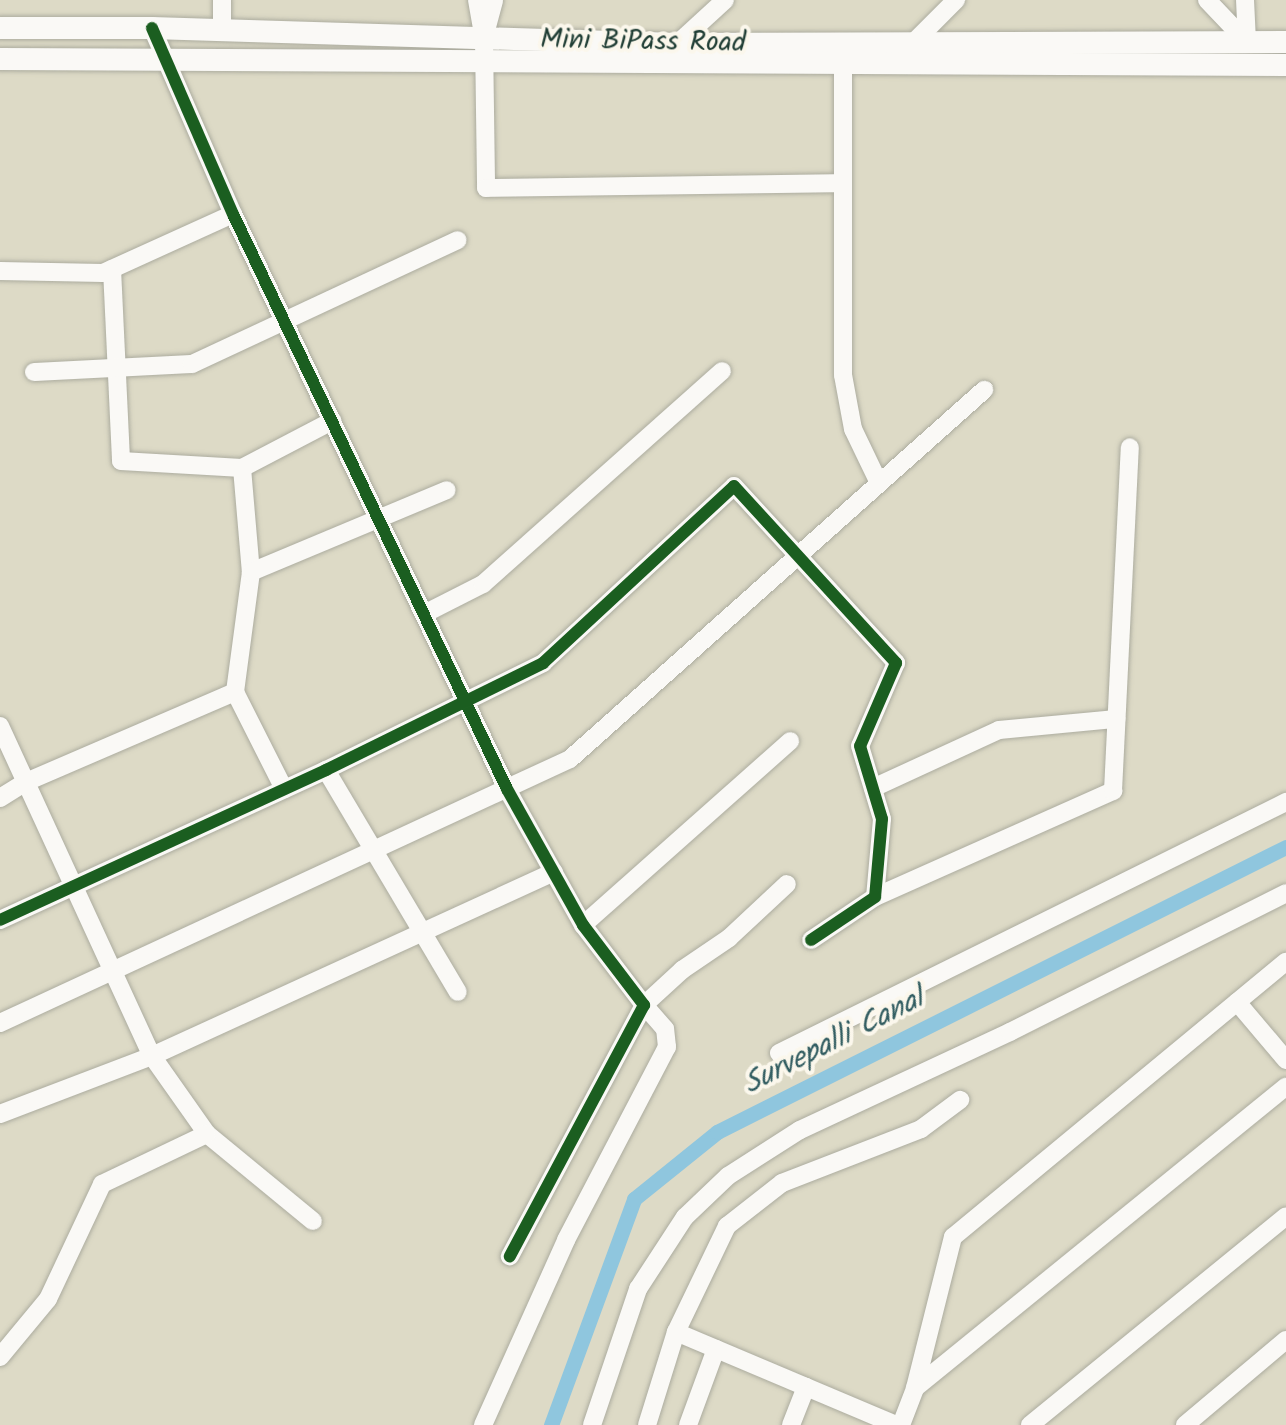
<!DOCTYPE html>
<style>
body{margin:0}
#map{position:relative;width:1286px;height:1425px;overflow:hidden;background:#dddac6;font-family:Kalam,sans-serif}
div>[style]{position:absolute}
.canal>*{height:15px;margin:-7.5px;padding:0 7.5px;transform-origin:7.5px;border-radius:7.5px;background:#8fc6de}
.roads{filter:drop-shadow(0 0 2px #acac9f) drop-shadow(0 0 2px #acac9f)}
.minor>*{height:18px;margin:-9px;padding:0 9px;transform-origin:9px;border-radius:9px;background:#faf9f6}
.major>*{height:22px;margin:-11px;padding:0 11px;transform-origin:11px;border-radius:11px;background:#faf9f6}
.cycleway>*{height:12px;margin:-6px;padding:0 6px;transform-origin:6px;border-radius:6px;background:#1b5e20}
span{translate:-50% -50%;white-space:nowrap;text-align:center;line-height:1.15;-webkit-text-stroke:8px #fbf7ec;paint-order:stroke}
.street-label{font-size:28px;color:#1f3d34}
.water-label{font-size:30px;color:#325d61;font-style:italic}
</style>
<div id="map">
<div class="canal">
<div style="left:551px;top:1425px;width:241px;rotate:-69.8deg"></div>
<div style="left:634px;top:1199px;width:107px;rotate:-38.9deg"></div>
<div style="left:717px;top:1132px;width:636px;rotate:-26.61deg"></div>
</div>
<div class="roads">
<div class="minor">
<div style="left:477px;top:0;width:40px;rotate:80deg"></div>
<div style="left:484px;top:39px;width:149px;rotate:89.2deg"></div>
<div style="left:486px;top:188px;width:357px;rotate:-0.8deg"></div>
<div style="left:1207px;top:0;width:58px;rotate:46.4deg"></div>
<div style="left:1247px;top:42px;width:42px;rotate:-92.7deg"></div>
<div style="left:152px;top:28px;width:203px;rotate:66.5deg"></div>
<div style="left:233px;top:214px;width:637px;rotate:64.52deg"></div>
<div style="left:507px;top:789px;width:156px;rotate:60.8deg"></div>
<div style="left:583px;top:925px;width:101px;rotate:52.7deg"></div>
<div style="left:644px;top:1005px;width:285px;rotate:118.1deg"></div>
<div style="left:222px;top:30px;width:30px;rotate:-90deg"></div>
<div style="left:484px;top:38px;width:39px;rotate:-75deg"></div>
<div style="left:913px;top:43px;width:61px;rotate:-45deg"></div>
<div style="left:677px;top:44px;width:65px;rotate:-42.5deg"></div>
<div style="left:843px;top:62px;width:313px;rotate:90deg"></div>
<div style="left:843px;top:375px;width:55px;rotate:79.5deg"></div>
<div style="left:853px;top:429px;width:60px;rotate:64.3deg"></div>
<div style="left:112px;top:269px;width:192px;rotate:87.3deg"></div>
<div style="left:121px;top:461px;width:121px;rotate:3.3deg"></div>
<div style="left:242px;top:468px;width:102px;rotate:-27.6deg"></div>
<div style="left:0;top:271px;width:103px;rotate:1.1deg"></div>
<div style="left:103px;top:273px;width:143px;rotate:-24.4deg"></div>
<div style="left:34px;top:372px;width:158px;rotate:-2.9deg"></div>
<div style="left:192px;top:364px;width:293px;rotate:-25deg"></div>
<div style="left:242px;top:468px;width:104px;rotate:85.1deg"></div>
<div style="left:251px;top:572px;width:121px;rotate:97.6deg"></div>
<div style="left:235px;top:692px;width:109px;rotate:63.2deg"></div>
<div style="left:251px;top:572px;width:212px;rotate:-22.7deg"></div>
<div style="left:424px;top:614px;width:66px;rotate:-27deg"></div>
<div style="left:483px;top:584px;width:320px;rotate:-41.7deg"></div>
<div style="left:0;top:726px;width:363px;rotate:65.3deg"></div>
<div style="left:152px;top:1056px;width:95px;rotate:54.8deg"></div>
<div style="left:207px;top:1134px;width:137px;rotate:39.4deg"></div>
<div style="left:326px;top:770px;width:258px;rotate:59.3deg"></div>
<div style="left:873px;top:788px;width:139px;rotate:-24.7deg"></div>
<div style="left:999px;top:730px;width:118px;rotate:-5.4deg"></div>
<div style="left:0;top:798px;width:31px;rotate:-32deg"></div>
<div style="left:26px;top:782px;width:228px;rotate:-23.3deg"></div>
<div style="left:875px;top:897px;width:261px;rotate:-24deg"></div>
<div style="left:1113px;top:791px;width:344px;rotate:-87.2deg"></div>
<div style="left:0;top:920px;width:359px;rotate:-24.7deg"></div>
<div style="left:326px;top:770px;width:242px;rotate:-26.2deg"></div>
<div style="left:543px;top:663px;width:260px;rotate:-42.8deg"></div>
<div style="left:734px;top:486px;width:240px;rotate:47.5deg"></div>
<div style="left:896px;top:663px;width:90px;rotate:113.4deg"></div>
<div style="left:860px;top:746px;width:76px;rotate:73.2deg"></div>
<div style="left:882px;top:819px;width:78px;rotate:95.1deg"></div>
<div style="left:875px;top:897px;width:77px;rotate:146.1deg"></div>
<div style="left:583px;top:925px;width:277px;rotate:-41.6deg"></div>
<div style="left:1237px;top:1002px;width:76px;rotate:49.8deg"></div>
<div style="left:0;top:1023px;width:628px;rotate:-24.85deg"></div>
<div style="left:570px;top:759px;width:555px;rotate:-41.71deg"></div>
<div style="left:779px;top:1053px;width:566px;rotate:-26.34deg"></div>
<div style="left:0;top:1114px;width:163px;rotate:-20.9deg"></div>
<div style="left:152px;top:1056px;width:442px;rotate:-24.6deg"></div>
<div style="left:676px;top:1332px;width:239px;rotate:22.9deg"></div>
<div style="left:0;top:1357px;width:75px;rotate:-50.4deg"></div>
<div style="left:48px;top:1299px;width:127px;rotate:-64.8deg"></div>
<div style="left:102px;top:1184px;width:116px;rotate:-25.5deg"></div>
<div style="left:915px;top:1388px;width:478px;rotate:-39.1deg"></div>
<div style="left:483px;top:1425px;width:203px;rotate:-65.8deg"></div>
<div style="left:566px;top:1240px;width:218px;rotate:-62.4deg"></div>
<div style="left:667px;top:1047px;width:18px;rotate:-96deg"></div>
<div style="left:665px;top:1029px;width:32px;rotate:-131deg"></div>
<div style="left:644px;top:1005px;width:52px;rotate:-42.6deg"></div>
<div style="left:682px;top:970px;width:57px;rotate:-34.2deg"></div>
<div style="left:729px;top:938px;width:79px;rotate:-43deg"></div>
<div style="left:592px;top:1425px;width:144px;rotate:-71.3deg"></div>
<div style="left:638px;top:1289px;width:86px;rotate:-56.9deg"></div>
<div style="left:685px;top:1217px;width:59px;rotate:-43.6deg"></div>
<div style="left:728px;top:1176px;width:85px;rotate:-32.6deg"></div>
<div style="left:800px;top:1130px;width:232px;rotate:-25deg"></div>
<div style="left:1010px;top:1032px;width:309px;rotate:-26.7deg"></div>
<div style="left:647px;top:1425px;width:97px;rotate:-72.7deg"></div>
<div style="left:676px;top:1332px;width:118px;rotate:-64.3deg"></div>
<div style="left:727px;top:1226px;width:70px;rotate:-38deg"></div>
<div style="left:782px;top:1183px;width:149px;rotate:-21.2deg"></div>
<div style="left:921px;top:1129px;width:49px;rotate:-36.6deg"></div>
<div style="left:688px;top:1425px;width:81px;rotate:-69.8deg"></div>
<div style="left:791px;top:1425px;width:41px;rotate:-68.5deg"></div>
<div style="left:901px;top:1425px;width:40px;rotate:-69deg"></div>
<div style="left:915px;top:1388px;width:156px;rotate:-75.9deg"></div>
<div style="left:953px;top:1237px;width:432px;rotate:-39.6deg"></div>
<div style="left:1030px;top:1425px;width:330px;rotate:-39.2deg"></div>
<div style="left:1185px;top:1425px;width:132px;rotate:-40.1deg"></div>
</div>
<div class="major">
<div style="left:0;top:28px;width:152px"></div>
<div style="left:152px;top:28px;width:525px;rotate:1.75deg"></div>
<div style="left:677px;top:44px;width:609px;rotate:-0.19deg"></div>
<div style="left:0;top:59px;width:1286px;rotate:0.27deg"></div>
</div>
</div>
<div class="cycleway">
<div style="left:152px;top:28px;width:203px;rotate:66.5deg"></div>
<div style="left:233px;top:214px;width:637px;rotate:64.52deg"></div>
<div style="left:507px;top:789px;width:156px;rotate:60.8deg"></div>
<div style="left:583px;top:925px;width:101px;rotate:52.7deg"></div>
<div style="left:644px;top:1005px;width:285px;rotate:118.1deg"></div>
<div style="left:0;top:920px;width:359px;rotate:-24.7deg"></div>
<div style="left:326px;top:770px;width:242px;rotate:-26.2deg"></div>
<div style="left:543px;top:663px;width:260px;rotate:-42.8deg"></div>
<div style="left:734px;top:486px;width:240px;rotate:47.5deg"></div>
<div style="left:896px;top:663px;width:90px;rotate:113.4deg"></div>
<div style="left:860px;top:746px;width:76px;rotate:73.2deg"></div>
<div style="left:882px;top:819px;width:78px;rotate:95.1deg"></div>
<div style="left:875px;top:897px;width:77px;rotate:146.1deg"></div>
</div>
<div class="street-label">
<span style="left:643px;top:42px;rotate:1deg">Mini BiPass Road</span>
</div>
<div class="water-label">
<span style="left:834px;top:1042px;rotate:-27deg">Survepalli Canal</span>
</div>
</div>
